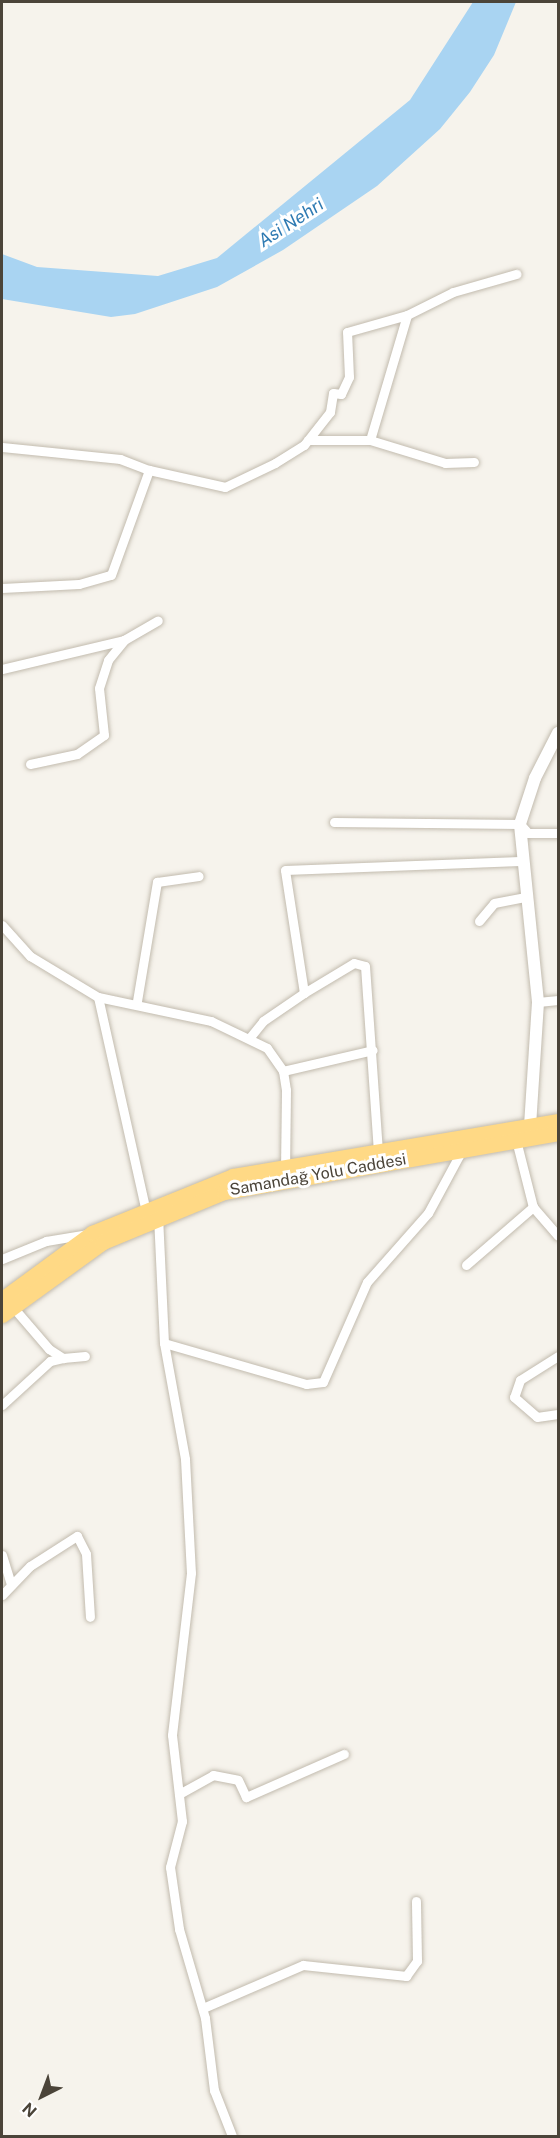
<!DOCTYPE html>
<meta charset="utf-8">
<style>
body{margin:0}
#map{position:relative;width:560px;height:2138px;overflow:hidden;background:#f6f3ec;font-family:"Public Sans",sans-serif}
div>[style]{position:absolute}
.water>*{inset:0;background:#a9d4f2}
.roads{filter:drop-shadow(0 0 2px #c2bbae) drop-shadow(0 0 2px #c2bbae)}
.minor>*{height:9px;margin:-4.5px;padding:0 4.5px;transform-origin:4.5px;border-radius:4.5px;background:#fff}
.tertiary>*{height:12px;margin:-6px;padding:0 6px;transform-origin:6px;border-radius:6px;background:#fff}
.trunk>*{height:15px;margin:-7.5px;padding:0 7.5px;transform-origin:7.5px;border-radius:7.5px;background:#ffd985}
span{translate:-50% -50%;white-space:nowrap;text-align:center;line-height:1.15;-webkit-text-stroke:6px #fff;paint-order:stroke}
.street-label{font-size:16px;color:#4b4439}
.water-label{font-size:18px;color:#2e7ab2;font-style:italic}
.frame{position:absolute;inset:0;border:3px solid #4b4439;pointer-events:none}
.north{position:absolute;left:12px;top:2066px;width:60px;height:60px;-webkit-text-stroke:4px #fff;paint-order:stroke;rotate:222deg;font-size:16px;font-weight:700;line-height:24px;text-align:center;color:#4b4439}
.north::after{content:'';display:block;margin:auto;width:21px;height:27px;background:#4b4439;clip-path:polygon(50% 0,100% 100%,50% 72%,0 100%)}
</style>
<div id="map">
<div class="water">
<div style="clip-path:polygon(473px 2px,516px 2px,494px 55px,470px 92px,440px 129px,377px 186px,283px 250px,217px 287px,135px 314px,111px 317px,2px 299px,2px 254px,37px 267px,158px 276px,217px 258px,410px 100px)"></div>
</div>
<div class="roads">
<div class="minor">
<div style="left:308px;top:440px;width:62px"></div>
<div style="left:370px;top:440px;width:78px;rotate:17deg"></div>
<div style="left:445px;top:463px;width:29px;rotate:-2deg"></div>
<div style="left:370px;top:440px;width:130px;rotate:-73.5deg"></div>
<div style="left:407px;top:315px;width:51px;rotate:-26.6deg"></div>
<div style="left:453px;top:292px;width:66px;rotate:-15.9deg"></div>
<div style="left:2px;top:447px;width:119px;rotate:5.8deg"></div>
<div style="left:120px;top:459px;width:31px;rotate:21deg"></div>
<div style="left:2px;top:588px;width:77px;rotate:-3deg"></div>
<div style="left:79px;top:584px;width:33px;rotate:-16deg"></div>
<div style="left:111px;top:575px;width:112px;rotate:-70.1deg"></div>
<div style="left:149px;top:470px;width:78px;rotate:12.6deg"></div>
<div style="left:225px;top:487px;width:55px;rotate:-25.6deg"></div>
<div style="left:275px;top:463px;width:34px;rotate:-32deg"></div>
<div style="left:304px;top:445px;width:42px;rotate:-51.8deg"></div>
<div style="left:330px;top:412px;width:19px;rotate:-81deg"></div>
<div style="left:333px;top:393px;width:8px;rotate:7deg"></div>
<div style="left:341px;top:394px;width:19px;rotate:-65deg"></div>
<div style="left:349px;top:377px;width:45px;rotate:-92.5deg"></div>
<div style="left:347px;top:332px;width:62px;rotate:-15.8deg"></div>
<div style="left:2px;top:669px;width:125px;rotate:-13.4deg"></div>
<div style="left:124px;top:640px;width:39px;rotate:-30deg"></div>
<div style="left:30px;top:764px;width:48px;rotate:-12deg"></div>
<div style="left:77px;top:754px;width:33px;rotate:-35deg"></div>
<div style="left:104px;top:735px;width:47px;rotate:-96.1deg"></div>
<div style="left:99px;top:688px;width:29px;rotate:-72deg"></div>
<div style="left:108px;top:660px;width:26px;rotate:-51deg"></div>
<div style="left:334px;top:822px;width:186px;rotate:0.6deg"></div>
<div style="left:520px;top:824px;width:12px;rotate:48deg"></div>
<div style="left:528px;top:833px;width:30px"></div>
<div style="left:479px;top:921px;width:23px;rotate:-50deg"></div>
<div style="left:494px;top:903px;width:31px;rotate:-11deg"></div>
<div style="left:2px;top:925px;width:42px;rotate:47.9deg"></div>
<div style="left:30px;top:956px;width:79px;rotate:31.1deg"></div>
<div style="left:98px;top:997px;width:116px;rotate:12deg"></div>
<div style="left:211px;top:1021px;width:62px;rotate:25.7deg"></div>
<div style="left:267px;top:1048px;width:28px;rotate:55deg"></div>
<div style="left:283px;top:1071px;width:19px;rotate:81deg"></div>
<div style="left:286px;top:1090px;width:77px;rotate:90.7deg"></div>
<div style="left:304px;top:993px;width:58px;rotate:-31deg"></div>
<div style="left:354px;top:963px;width:11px;rotate:15deg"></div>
<div style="left:365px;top:966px;width:184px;rotate:86deg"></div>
<div style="left:98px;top:997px;width:216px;rotate:77.4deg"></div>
<div style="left:137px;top:1001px;width:121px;rotate:-80.5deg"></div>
<div style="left:157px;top:882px;width:42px;rotate:-8.1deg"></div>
<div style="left:538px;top:1002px;width:20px;rotate:-6deg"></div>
<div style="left:251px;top:1036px;width:19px;rotate:-51deg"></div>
<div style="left:263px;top:1021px;width:50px;rotate:-34.3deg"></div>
<div style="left:304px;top:993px;width:124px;rotate:-98.8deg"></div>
<div style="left:285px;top:870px;width:235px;rotate:-2.2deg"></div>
<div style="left:283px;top:1071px;width:92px;rotate:-13.1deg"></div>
<div style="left:516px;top:1140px;width:69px;rotate:75.8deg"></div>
<div style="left:533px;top:1207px;width:38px;rotate:49deg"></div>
<div style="left:158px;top:1216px;width:127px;rotate:87.3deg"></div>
<div style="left:164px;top:1343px;width:118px;rotate:79.7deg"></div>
<div style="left:185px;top:1459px;width:114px;rotate:87deg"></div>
<div style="left:191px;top:1573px;width:163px;rotate:96.7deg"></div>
<div style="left:172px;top:1735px;width:87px;rotate:83.4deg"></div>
<div style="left:182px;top:1821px;width:48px;rotate:104.6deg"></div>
<div style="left:170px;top:1867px;width:63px;rotate:81.7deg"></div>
<div style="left:179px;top:1929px;width:93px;rotate:73.7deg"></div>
<div style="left:205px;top:2018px;width:73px;rotate:82.9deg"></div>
<div style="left:214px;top:2090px;width:49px;rotate:68.6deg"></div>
<div style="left:2px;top:1259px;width:48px;rotate:-22.2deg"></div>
<div style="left:46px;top:1241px;width:43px;rotate:-9.5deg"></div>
<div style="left:466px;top:1265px;width:89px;rotate:-40.9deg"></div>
<div style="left:12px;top:1306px;width:57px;rotate:49.3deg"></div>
<div style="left:49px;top:1349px;width:17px;rotate:33deg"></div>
<div style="left:63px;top:1358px;width:22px;rotate:-5deg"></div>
<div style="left:164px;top:1343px;width:148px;rotate:16.1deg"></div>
<div style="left:306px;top:1384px;width:17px;rotate:-7deg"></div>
<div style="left:323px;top:1382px;width:109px;rotate:-66.3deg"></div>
<div style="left:367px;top:1282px;width:92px;rotate:-48.5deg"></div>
<div style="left:428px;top:1213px;width:72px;rotate:-61.6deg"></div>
<div style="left:558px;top:1356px;width:45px;rotate:147.7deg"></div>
<div style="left:520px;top:1380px;width:18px;rotate:109deg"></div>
<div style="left:514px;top:1397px;width:30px;rotate:41deg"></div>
<div style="left:537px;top:1417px;width:21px;rotate:-8deg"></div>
<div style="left:2px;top:1405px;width:65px;rotate:-42.5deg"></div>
<div style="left:50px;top:1361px;width:13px;rotate:-13deg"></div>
<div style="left:2px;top:1555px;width:31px;rotate:73deg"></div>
<div style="left:2px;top:1595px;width:40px;rotate:-46deg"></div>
<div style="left:30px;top:1566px;width:56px;rotate:-32.6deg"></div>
<div style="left:77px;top:1536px;width:20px;rotate:63deg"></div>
<div style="left:86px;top:1554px;width:63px;rotate:86.4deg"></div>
<div style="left:179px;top:1794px;width:39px;rotate:-29deg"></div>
<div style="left:213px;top:1775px;width:25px;rotate:11deg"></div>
<div style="left:238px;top:1780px;width:19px;rotate:65deg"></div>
<div style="left:246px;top:1797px;width:107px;rotate:-23.7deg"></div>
<div style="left:203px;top:2008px;width:109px;rotate:-23.3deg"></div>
<div style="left:303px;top:1965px;width:104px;rotate:6.1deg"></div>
<div style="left:406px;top:1976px;width:19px;rotate:-54deg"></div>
<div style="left:417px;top:1961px;width:60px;rotate:-91deg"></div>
</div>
<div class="tertiary">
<div style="left:530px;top:1126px;width:124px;rotate:-86.3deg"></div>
<div style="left:538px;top:1002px;width:179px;rotate:-95.8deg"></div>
<div style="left:520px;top:824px;width:48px;rotate:-71.9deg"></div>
<div style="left:535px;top:778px;width:51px;rotate:-62.9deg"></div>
</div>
<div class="trunk">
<div style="left:2px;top:1299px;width:112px;rotate:-36.3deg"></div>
<div style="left:92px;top:1233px;width:152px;rotate:-22deg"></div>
<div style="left:233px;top:1176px;width:330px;rotate:-9.6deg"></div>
<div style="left:2px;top:1315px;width:125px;rotate:-35.9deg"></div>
<div style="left:103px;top:1242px;width:131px;rotate:-22.5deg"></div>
<div style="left:224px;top:1192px;width:339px;rotate:-10deg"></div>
</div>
</div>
<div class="street-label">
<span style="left:318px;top:1175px;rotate:-10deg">Samandağ Yolu Caddesi</span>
</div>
<div class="water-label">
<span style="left:291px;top:223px;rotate:-33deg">Asi Nehri</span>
</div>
<div class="frame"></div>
<div class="north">N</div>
</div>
